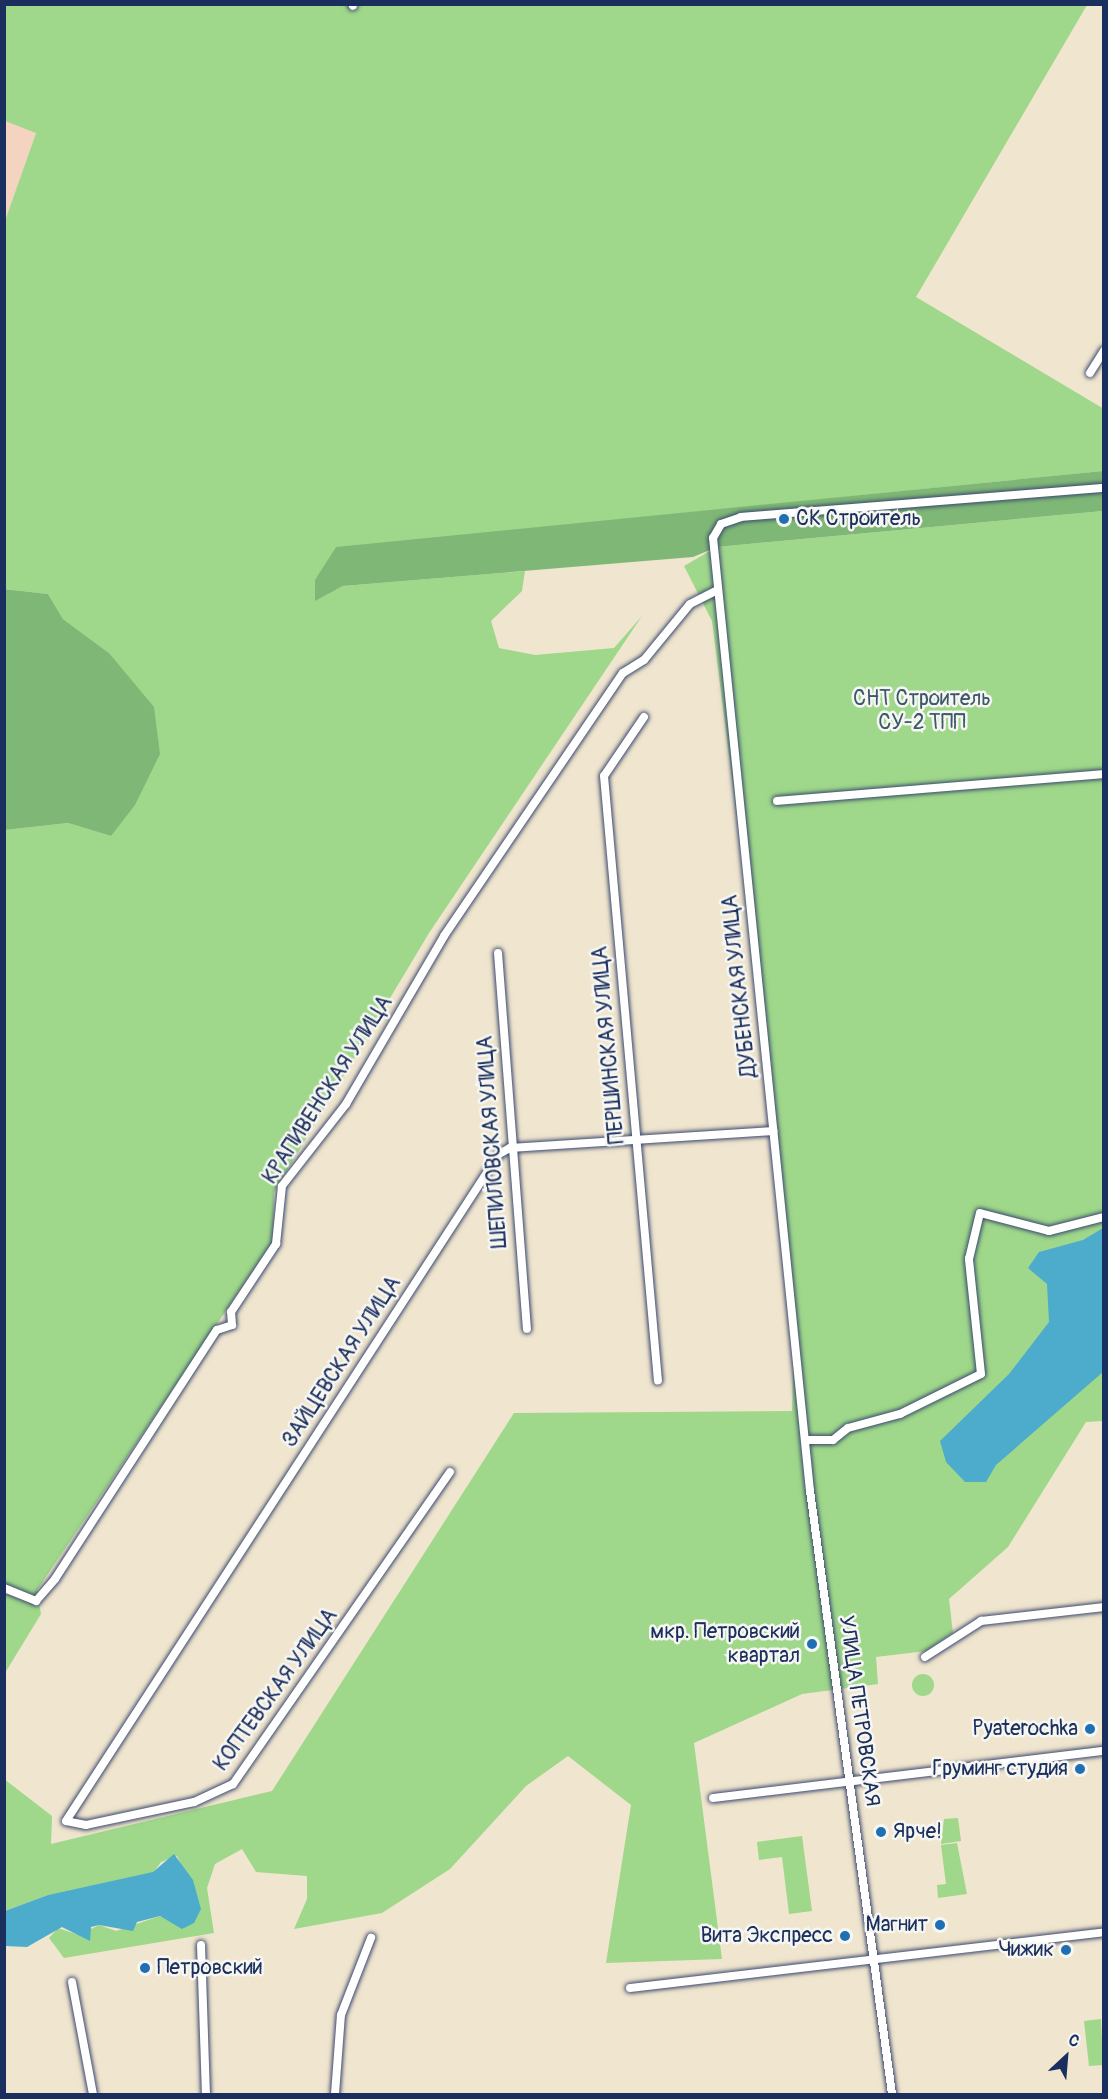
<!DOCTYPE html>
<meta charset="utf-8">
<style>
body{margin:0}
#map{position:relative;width:1108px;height:2099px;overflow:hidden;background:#f0e5ce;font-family:Pangolin,sans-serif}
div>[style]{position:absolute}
.built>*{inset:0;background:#f5d3c1}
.green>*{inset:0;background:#9fd88a}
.round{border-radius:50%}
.forest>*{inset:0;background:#7fb876}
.water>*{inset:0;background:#4dabcc}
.roads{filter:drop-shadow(0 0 2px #3b4a6f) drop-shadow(0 0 2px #3b4a6f)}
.minor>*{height:8px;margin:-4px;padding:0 4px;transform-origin:4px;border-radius:4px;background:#fff}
.dots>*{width:16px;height:16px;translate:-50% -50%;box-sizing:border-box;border:3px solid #f6f6f2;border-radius:50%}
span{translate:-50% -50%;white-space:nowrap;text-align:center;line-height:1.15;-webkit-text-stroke:5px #f6f6f2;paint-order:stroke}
.poi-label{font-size:21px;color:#1b2f5e}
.left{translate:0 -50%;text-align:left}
.right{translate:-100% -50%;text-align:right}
.park-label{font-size:21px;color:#3c5969}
.street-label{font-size:21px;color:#1b2f5e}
.frame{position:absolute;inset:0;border:6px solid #1b2f5e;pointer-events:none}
.north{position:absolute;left:1036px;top:2027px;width:60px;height:60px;-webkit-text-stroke:4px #f6f6f2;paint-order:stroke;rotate:26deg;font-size:16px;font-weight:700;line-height:24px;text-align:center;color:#1b2f5e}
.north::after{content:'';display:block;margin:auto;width:21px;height:27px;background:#1b2f5e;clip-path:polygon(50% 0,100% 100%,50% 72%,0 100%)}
</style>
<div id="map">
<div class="built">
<div style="clip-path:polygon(5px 121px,36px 132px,5px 221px)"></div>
</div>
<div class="green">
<div style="clip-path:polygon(4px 5px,1087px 5px,916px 297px,1104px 409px,1103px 471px,335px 548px,316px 600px,343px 586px,525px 571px,522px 591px,491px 621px,499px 648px,535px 655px,614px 648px,642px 616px,429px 933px,274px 1192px,273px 1241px,37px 1590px,41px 1614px,5px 1673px,5px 830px,68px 823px,111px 836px,109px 653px,63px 619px,48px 594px,5px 589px,5px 221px,36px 133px,5px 121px)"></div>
<div style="clip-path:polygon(1103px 511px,1103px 1421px,1086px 1422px,1008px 1547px,949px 1599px,953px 1633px,926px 1651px,876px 1657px,878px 1684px,802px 1694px,694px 1743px,722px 1959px,606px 1963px,631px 1805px,568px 1756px,526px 1786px,450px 1869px,382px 1913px,294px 1929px,307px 1899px,307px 1876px,256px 1872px,242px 1849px,215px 1864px,207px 1888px,214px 1933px,64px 1958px,49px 1938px,58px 1928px,79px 1935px,99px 1925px,116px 1931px,160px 1916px,183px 1928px,200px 1905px,177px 1856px,161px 1862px,153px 1873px,48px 1895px,5px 1911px,4px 1779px,52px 1816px,51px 1844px,272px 1791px,514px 1413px,792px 1411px,794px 1340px,741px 850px,712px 621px,684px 566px,717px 547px)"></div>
<div class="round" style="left:912px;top:1674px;width:22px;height:22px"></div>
<div style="clip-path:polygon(958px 1818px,961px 1841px,941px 1844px,944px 1819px)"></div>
<div style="clip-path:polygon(802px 1836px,812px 1911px,789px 1914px,782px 1857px,759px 1860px,757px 1842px)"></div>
<div style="clip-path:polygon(957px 1843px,967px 1894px,938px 1898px,937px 1885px,946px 1884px,941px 1845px)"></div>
<div style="clip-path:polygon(1101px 2019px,1103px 2065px,1089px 2066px,1084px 2021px)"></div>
</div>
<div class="forest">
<div style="clip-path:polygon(1103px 471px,1103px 511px,717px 547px,693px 557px,343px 586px,315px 601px,315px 580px,336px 547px)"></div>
<div style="clip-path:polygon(4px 589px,48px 594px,63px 619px,109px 653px,154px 707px,160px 754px,135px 805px,111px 836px,68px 823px,5px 830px)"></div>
</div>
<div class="water">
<div style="clip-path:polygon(1103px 1228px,1103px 1372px,996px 1465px,986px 1482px,965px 1482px,946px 1462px,940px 1441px,1009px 1374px,1049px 1322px,1047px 1284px,1028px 1268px,1039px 1252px,1083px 1240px)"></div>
<div style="clip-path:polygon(174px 1854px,193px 1880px,201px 1909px,194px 1923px,182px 1929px,160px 1916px,137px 1922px,133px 1931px,99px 1925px,91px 1927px,90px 1941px,62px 1927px,27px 1947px,5px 1946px,5px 1911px,48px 1895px,153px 1872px)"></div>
</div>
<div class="roads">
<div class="minor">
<div style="left:352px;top:4px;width:2px;rotate:63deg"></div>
<div style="left:1090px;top:373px;width:26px;rotate:-58deg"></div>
<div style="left:644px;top:717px;width:71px;rotate:124.1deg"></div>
<div style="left:604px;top:776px;width:607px;rotate:84.9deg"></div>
<div style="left:777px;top:801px;width:328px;rotate:-4.7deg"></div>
<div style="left:498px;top:953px;width:377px;rotate:85.6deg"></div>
<div style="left:806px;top:1440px;width:27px"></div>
<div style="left:833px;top:1440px;width:19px;rotate:-39deg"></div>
<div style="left:848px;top:1428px;width:54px;rotate:-15.1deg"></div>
<div style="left:900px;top:1414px;width:90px;rotate:-26.3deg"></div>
<div style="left:981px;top:1374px;width:116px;rotate:-96deg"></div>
<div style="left:969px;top:1259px;width:47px;rotate:-76.6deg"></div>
<div style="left:980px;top:1213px;width:71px;rotate:14.6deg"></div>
<div style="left:1049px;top:1231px;width:57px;rotate:-14.3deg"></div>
<div style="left:450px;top:1472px;width:380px;rotate:124.8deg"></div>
<div style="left:233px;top:1784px;width:43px;rotate:155.2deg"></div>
<div style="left:194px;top:1802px;width:110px;rotate:168deg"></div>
<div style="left:86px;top:1825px;width:20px;rotate:-169deg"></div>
<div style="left:66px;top:1821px;width:795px;rotate:-57.01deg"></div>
<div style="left:499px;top:1154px;width:13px;rotate:-29deg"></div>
<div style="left:510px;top:1148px;width:264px;rotate:-3.7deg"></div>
<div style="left:4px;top:1588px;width:35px;rotate:22deg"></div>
<div style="left:36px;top:1601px;width:29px;rotate:-49deg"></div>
<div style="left:55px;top:1579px;width:297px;rotate:-57deg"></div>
<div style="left:217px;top:1330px;width:16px;rotate:-18deg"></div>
<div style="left:232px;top:1325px;width:13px;rotate:-94deg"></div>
<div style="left:231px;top:1312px;width:82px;rotate:-56.5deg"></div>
<div style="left:276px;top:1244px;width:58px;rotate:-84.1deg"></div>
<div style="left:282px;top:1186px;width:104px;rotate:-52deg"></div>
<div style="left:346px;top:1104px;width:194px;rotate:-59.7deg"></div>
<div style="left:444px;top:936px;width:318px;rotate:-55.8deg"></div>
<div style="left:623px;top:673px;width:25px;rotate:-32deg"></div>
<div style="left:644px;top:660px;width:72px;rotate:-50.6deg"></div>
<div style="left:690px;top:604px;width:29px;rotate:-27deg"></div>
<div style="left:925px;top:1657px;width:67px;rotate:-32.7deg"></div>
<div style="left:981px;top:1621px;width:124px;rotate:-6.5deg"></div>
<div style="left:713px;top:1798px;width:394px;rotate:-6.9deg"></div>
<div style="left:201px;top:1945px;width:149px;rotate:88.1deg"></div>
<div style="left:72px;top:1982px;width:114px;rotate:79.4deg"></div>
<div style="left:630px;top:1988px;width:477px;rotate:-6.7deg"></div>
<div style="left:335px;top:2094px;width:79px;rotate:-85.7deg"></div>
<div style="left:341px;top:2015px;width:83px;rotate:-68.7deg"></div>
<div style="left:892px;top:2094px;width:609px;rotate:-97.74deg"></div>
<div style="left:810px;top:1491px;width:958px;rotate:-95.81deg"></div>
<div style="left:713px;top:538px;width:16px;rotate:-60deg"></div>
<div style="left:721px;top:524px;width:21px;rotate:-19deg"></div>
<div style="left:741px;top:517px;width:364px;rotate:-4.6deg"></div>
</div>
</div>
<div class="dots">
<div style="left:784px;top:519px;background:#1f6fb2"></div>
<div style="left:812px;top:1644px;background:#1f6fb2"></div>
<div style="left:1090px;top:1729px;background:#1f6fb2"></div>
<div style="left:1080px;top:1769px;background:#1f6fb2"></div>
<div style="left:881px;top:1832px;background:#1f6fb2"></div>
<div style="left:940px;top:1925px;background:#1f6fb2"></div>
<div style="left:845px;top:1936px;background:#1f6fb2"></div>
<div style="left:1066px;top:1950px;background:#1f6fb2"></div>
<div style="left:145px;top:1968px;background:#1f6fb2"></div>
</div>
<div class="poi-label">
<span class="left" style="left:796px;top:519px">СК Строитель</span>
<span class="right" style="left:800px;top:1644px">мкр. Петровский<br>квартал</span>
<span class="right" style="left:1078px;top:1729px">Pyaterochka</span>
<span class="right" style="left:1068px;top:1769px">Груминг студия</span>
<span class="left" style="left:893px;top:1832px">Ярче!</span>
<span class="right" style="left:928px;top:1925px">Магнит</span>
<span class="right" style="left:833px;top:1936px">Вита Экспресс</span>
<span class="right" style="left:1054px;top:1950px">Чижик</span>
<span class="left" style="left:157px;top:1968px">Петровский</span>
</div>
<div class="park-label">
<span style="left:922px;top:711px">СНТ Строитель<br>СУ-2 ТПП</span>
</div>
<div class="street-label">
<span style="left:740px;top:986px;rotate:-96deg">ДУБЕНСКАЯ УЛИЦА</span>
<span style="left:609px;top:1045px;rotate:-95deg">ПЕРШИНСКАЯ УЛИЦА</span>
<span style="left:328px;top:1090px;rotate:-57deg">КРАПИВЕНСКАЯ УЛИЦА</span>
<span style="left:493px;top:1142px;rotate:-94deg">ШЕПИЛОВСКАЯ УЛИЦА</span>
<span style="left:342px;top:1362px;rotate:-57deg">ЗАЙЦЕВСКАЯ УЛИЦА</span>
<span style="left:276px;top:1690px;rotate:-54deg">КОПТЕВСКАЯ УЛИЦА</span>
<span style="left:859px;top:1711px;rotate:82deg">УЛИЦА ПЕТРОВСКАЯ</span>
</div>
<div class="frame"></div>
<div class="north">С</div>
</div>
